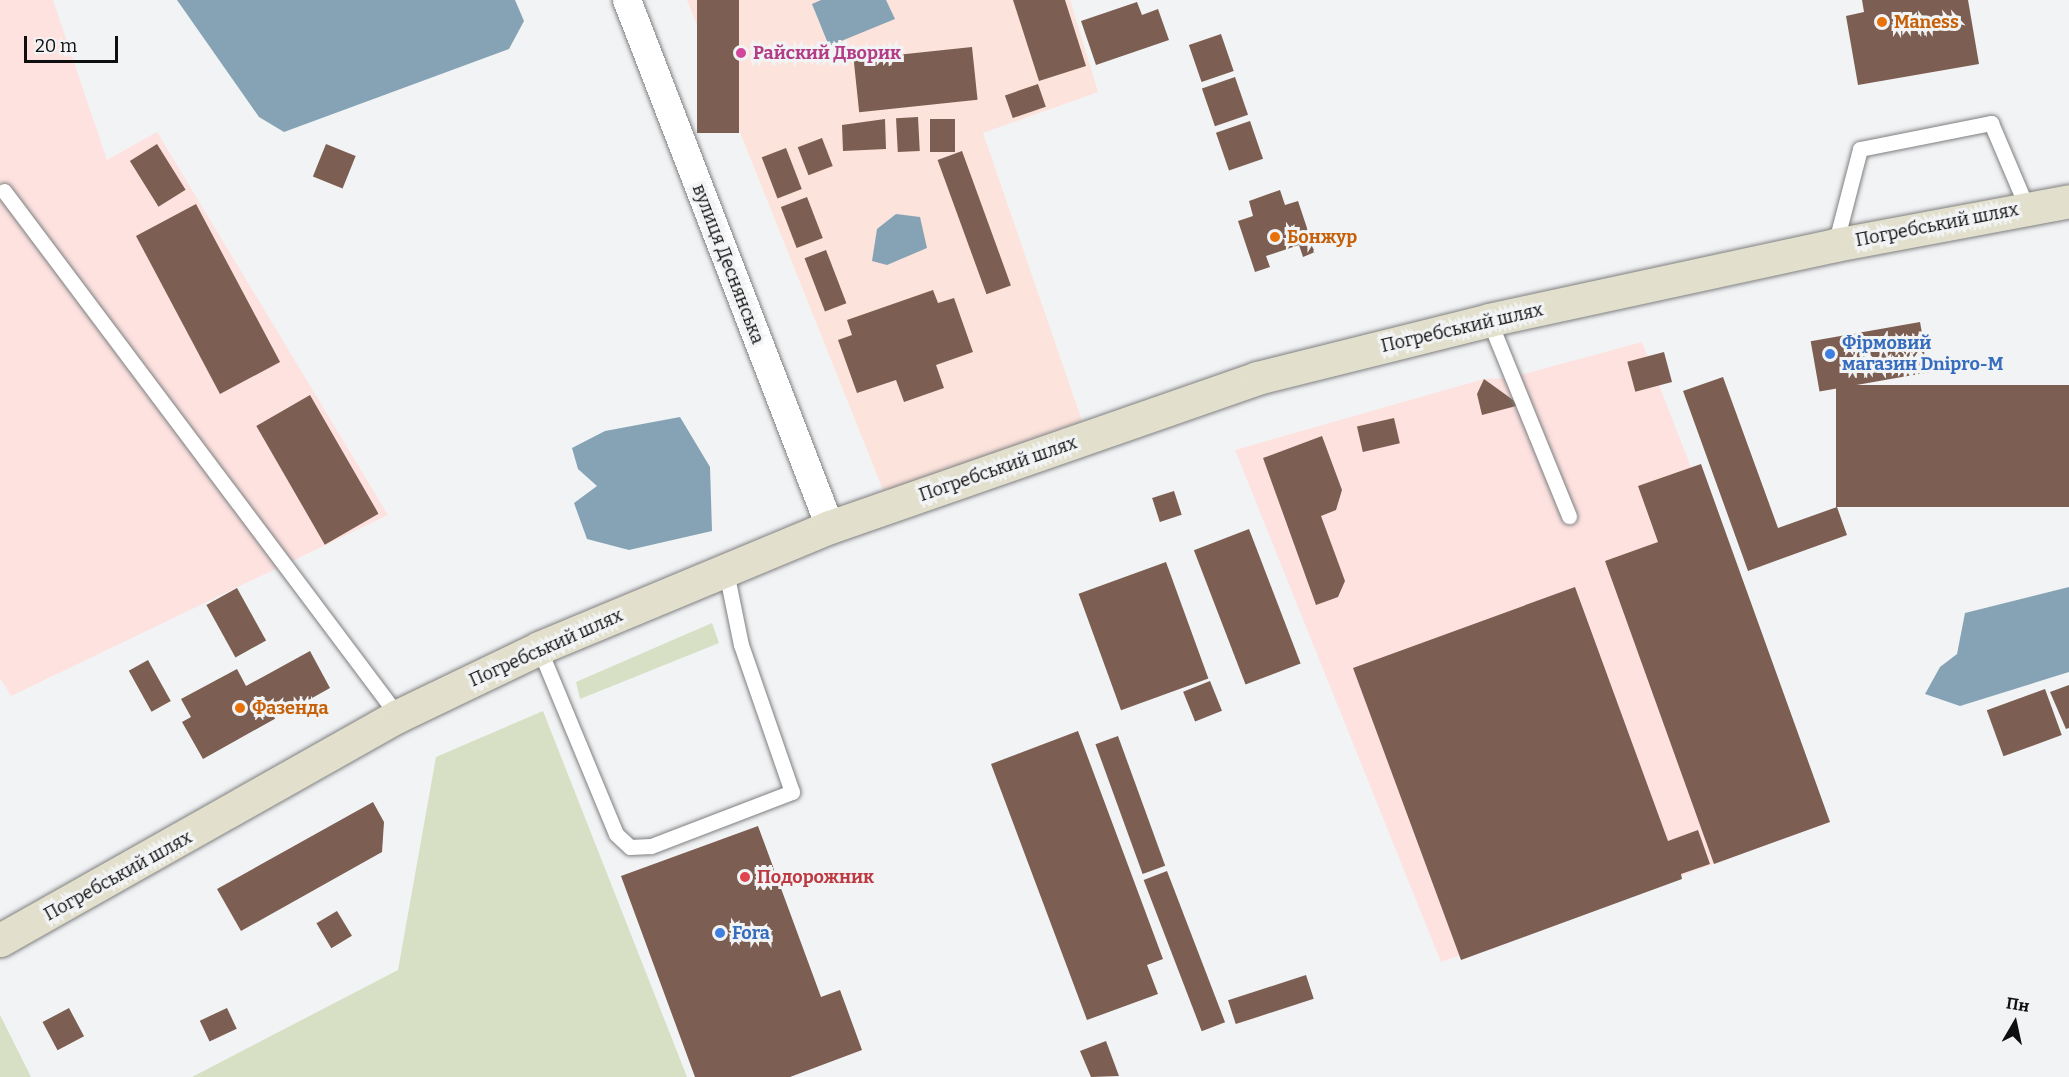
<!DOCTYPE html>
<meta charset="utf-8">
<style>
body{margin:0}
#map{position:relative;width:2069px;height:1077px;overflow:hidden;background:#f2f3f4;font-family:Bitter,serif}
div>[style]{position:absolute}
.commercial>*{inset:0;background:#fce3db}
.industrial>*{inset:0;background:#fde2df}
.green>*{inset:0;background:#d7dfc5}
.water>*{inset:0;background:#86a3b6}
.building>*{inset:0;background:#7c5f52;transform-origin:0 0}
.roads{filter:drop-shadow(0 0 2px #7f7f80) drop-shadow(0 0 2px #7f7f80)}
.service>*{height:15px;margin:-7.5px;padding:0 7.5px;transform-origin:7.5px;border-radius:7.5px;background:#fff}
.minor>*{height:28px;margin:-14px;padding:0 14px;transform-origin:14px;border-radius:14px;background:#fff}
.secondary>*{height:33px;margin:-16.5px;padding:0 16.5px;transform-origin:16.5px;border-radius:16.5px;background:#e2e0cc}
.dots>*{width:16px;height:16px;translate:-50% -50%;box-sizing:border-box;border:3px solid #f2f3f4;border-radius:50%}
span{translate:-50% -50%;white-space:nowrap;text-align:center;line-height:1.15;-webkit-text-stroke:6px #f2f3f4;paint-order:stroke}
.food-label{font-size:18px;color:#c56008;font-weight:700}
.left{translate:0 -50%;text-align:left}
.hotel-label{font-size:18px;color:#b23c85;font-weight:700}
.street-label{font-size:18px;color:#0f0f0f}
.shop-label{font-size:18px;color:#366cbe;font-weight:700}
.health-label{font-size:18px;color:#be3a42;font-weight:700}
.north{position:absolute;left:1985px;top:993px;width:60px;height:60px;-webkit-text-stroke:4px #f2f3f4;paint-order:stroke;rotate:9deg;font-size:16px;font-weight:700;line-height:24px;text-align:center;color:#0f0f0f}
.north::after{content:'';display:block;margin:auto;width:21px;height:27px;background:#0f0f0f;clip-path:polygon(50% 0,100% 100%,50% 72%,0 100%)}
.scale{position:absolute;left:24px;top:36px;width:94px;height:27px;box-sizing:border-box;border:3px solid #0f0f0f;border-top:0;padding-left:8px;font-size:18px;line-height:21px;white-space:nowrap;color:#0f0f0f;-webkit-text-stroke:4px #f2f3f4;paint-order:stroke}
</style>
<div id="map">
<div class="commercial">
<div style="clip-path:polygon(687px 0,1070px 0,1098px 92px,983px 133px,1082px 421px,884px 492px)"></div>
</div>
<div class="industrial">
<div style="clip-path:polygon(0 0,53px 0,107px 160px,157px 132px,388px 515px,11px 696px,0 678px)"></div>
<div style="clip-path:polygon(1642px 342px,1830px 822px,1441px 962px,1235px 450px,1484px 379px,1509px 378px)"></div>
</div>
<div class="green">
<div style="clip-path:polygon(712px 623px,719px 643px,580px 699px,576px 682px)"></div>
<div style="clip-path:polygon(543px 711px,687px 1077px,192px 1077px,398px 970px,436px 757px)"></div>
<div style="clip-path:polygon(0 1015px,31px 1077px,0 1077px)"></div>
</div>
<div class="water">
<div style="clip-path:polygon(177px 0,515px 0,524px 21px,509px 49px,284px 132px,259px 117px)"></div>
<div style="clip-path:polygon(821px 0,886px 0,895px 19px,829px 46px,812px 4px)"></div>
<div style="clip-path:polygon(896px 214px,920px 217px,927px 248px,887px 265px,872px 261px,877px 229px)"></div>
<div style="clip-path:polygon(680px 417px,710px 467px,712px 531px,629px 550px,587px 539px,574px 503px,597px 486px,578px 469px,572px 448px,605px 431px)"></div>
<div style="clip-path:polygon(2069px 587px,2069px 672px,1960px 706px,1925px 694px,1940px 667px,1957px 654px,1965px 613px)"></div>
</div>
<div class="building">
<div style="left:697px;top:0;width:42px;height:133px"></div>
<div style="clip-path:polygon(1013px 0,1065px 0,1086px 66px,1039px 81px)"></div>
<div style="clip-path:polygon(1862px 0,1968px 0,1979px 64px,1858px 85px,1846px 16px,1864px 12px)"></div>
<div style="clip-path:polygon(1137px 2px,1142px 15px,1158px 9px,1169px 40px,1096px 65px,1081px 21px)"></div>
<div style="left:1221px;top:34px;width:39px;height:34px;rotate:71deg"></div>
<div style="left:972px;top:47px;width:53px;height:119px;rotate:84deg"></div>
<div style="left:1235px;top:77px;width:40px;height:35px;rotate:71deg"></div>
<div style="left:1038px;top:84px;width:24px;height:35px;rotate:71deg"></div>
<div style="left:918px;top:117px;width:34px;height:22px;rotate:87deg"></div>
<div style="clip-path:polygon(885px 119px,886px 149px,843px 151px,842px 125px)"></div>
<div style="left:930px;top:119px;width:25px;height:33px"></div>
<div style="left:1250px;top:121px;width:40px;height:36px;rotate:71deg"></div>
<div style="left:822px;top:138px;width:30px;height:26px;rotate:69deg"></div>
<div style="left:157px;top:144px;width:54px;height:32px;rotate:58deg"></div>
<div style="left:326px;top:144px;width:32px;height:35px;rotate:22deg"></div>
<div style="left:786px;top:148px;width:44px;height:26px;rotate:69deg"></div>
<div style="left:962px;top:151px;width:143px;height:26px;rotate:70deg"></div>
<div style="clip-path:polygon(1280px 190px,1285px 205px,1298px 201px,1315px 252px,1303px 257px,1299px 245px,1266px 256px,1270px 267px,1255px 272px,1238px 221px,1253px 216px,1249px 201px)"></div>
<div style="left:807px;top:197px;width:44px;height:28px;rotate:69deg"></div>
<div style="left:196px;top:204px;width:179px;height:68px;rotate:62deg"></div>
<div style="left:826px;top:250px;width:57px;height:23px;rotate:69deg"></div>
<div style="clip-path:polygon(933px 290px,938px 303px,954px 298px,973px 352px,936px 365px,944px 388px,904px 402px,896px 380px,857px 393px,838px 340px,852px 335px,847px 320px)"></div>
<div style="left:1920px;top:322px;width:51px;height:111px;rotate:80deg"></div>
<div style="left:1664px;top:352px;width:31px;height:38px;rotate:75deg"></div>
<div style="clip-path:polygon(1723px 377px,1778px 528px,1837px 507px,1847px 535px,1748px 571px,1683px 391px)"></div>
<div style="clip-path:polygon(1484px 379px,1520px 405px,1482px 415px,1477px 394px)"></div>
<div style="left:2069px;top:385px;width:122px;height:233px;rotate:90deg"></div>
<div style="left:310px;top:395px;width:137px;height:62px;rotate:60deg"></div>
<div style="left:1394px;top:418px;width:26px;height:38px;rotate:77deg"></div>
<div style="clip-path:polygon(1322px 436px,1342px 490px,1336px 510px,1321px 516px,1345px 581px,1338px 597px,1316px 605px,1263px 458px)"></div>
<div style="clip-path:polygon(1701px 464px,1830px 822px,1714px 864px,1605px 561px,1658px 542px,1638px 486px)"></div>
<div style="left:1174px;top:491px;width:25px;height:23px;rotate:72deg"></div>
<div style="left:1249px;top:529px;width:144px;height:59px;rotate:69deg"></div>
<div style="left:1166px;top:562px;width:124px;height:93px;rotate:70deg"></div>
<div style="clip-path:polygon(1575px 587px,1668px 841px,1698px 830px,1710px 864px,1681px 874px,1682px 879px,1461px 960px,1353px 668px)"></div>
<div style="left:237px;top:588px;width:60px;height:35px;rotate:61deg"></div>
<div style="clip-path:polygon(310px 651px,330px 688px,203px 759px,182px 722px,191px 717px,181px 699px,237px 669px,246px 686px)"></div>
<div style="left:148px;top:660px;width:47px;height:22px;rotate:61deg"></div>
<div style="left:1210px;top:681px;width:32px;height:29px;rotate:68deg"></div>
<div style="clip-path:polygon(2069px 685px,2069px 728px,2066px 729px,2050px 692px)"></div>
<div style="left:2045px;top:689px;width:49px;height:62px;rotate:70deg"></div>
<div style="clip-path:polygon(1078px 731px,1163px 959px,1147px 965px,1158px 994px,1087px 1020px,991px 764px)"></div>
<div style="left:1118px;top:736px;width:138px;height:24px;rotate:70deg"></div>
<div style="clip-path:polygon(373px 802px,384px 822px,382px 852px,241px 931px,217px 889px)"></div>
<div style="clip-path:polygon(758px 826px,821px 997px,840px 990px,862px 1050px,790px 1077px,695px 1077px,621px 876px)"></div>
<div style="left:1167px;top:871px;width:162px;height:25px;rotate:69deg"></div>
<div style="left:337px;top:911px;width:29px;height:24px;rotate:59deg"></div>
<div style="left:1306px;top:975px;width:25px;height:82px;rotate:72deg"></div>
<div style="left:69px;top:1008px;width:32px;height:30px;rotate:62deg"></div>
<div style="left:227px;top:1008px;width:23px;height:30px;rotate:65deg"></div>
<div style="clip-path:polygon(1106px 1041px,1119px 1076px,1091px 1077px,1080px 1051px)"></div>
</div>
<div class="roads">
<div class="service">
<div style="left:4px;top:191px;width:656px;rotate:53.11deg"></div>
<div style="left:1835px;top:245px;width:99px;rotate:-75.4deg"></div>
<div style="left:1860px;top:149px;width:134px;rotate:-11.2deg"></div>
<div style="left:1991px;top:123px;width:92px;rotate:67deg"></div>
<div style="left:1489px;top:320px;width:212px;rotate:67.8deg"></div>
<div style="left:539px;top:648px;width:201px;rotate:67.5deg"></div>
<div style="left:616px;top:834px;width:19px;rotate:43deg"></div>
<div style="left:630px;top:847px;width:21px;rotate:-3deg"></div>
<div style="left:651px;top:846px;width:151px;rotate:-21deg"></div>
<div style="left:792px;top:792px;width:156px;rotate:-109.1deg"></div>
<div style="left:741px;top:645px;width:76px;rotate:-101.5deg"></div>
</div>
<div class="minor">
<div style="left:627px;top:0;width:565px;rotate:68.93deg"></div>
</div>
<div class="secondary">
<div style="left:0;top:940px;width:457px;rotate:-29.4deg"></div>
<div style="left:398px;top:716px;width:157px;rotate:-25.7deg"></div>
<div style="left:539px;top:648px;width:315px;rotate:-22.6deg"></div>
<div style="left:830px;top:527px;width:452px;rotate:-19.2deg"></div>
<div style="left:1257px;top:378px;width:239px;rotate:-14deg"></div>
<div style="left:1489px;top:320px;width:354px;rotate:-12.2deg"></div>
<div style="left:1835px;top:245px;width:238px;rotate:-10.6deg"></div>
</div>
</div>
<div class="dots">
<div style="left:1882px;top:22px;background:#e8710a"></div>
<div style="left:741px;top:53px;background:#d1479c"></div>
<div style="left:1275px;top:237px;background:#e8710a"></div>
<div style="left:1830px;top:354px;background:#3f7fe0"></div>
<div style="left:240px;top:708px;background:#e8710a"></div>
<div style="left:745px;top:877px;background:#e0444e"></div>
<div style="left:720px;top:933px;background:#3f7fe0"></div>
</div>
<div class="food-label">
<span class="left" style="left:1894px;top:22px">Maness</span>
<span class="left" style="left:1287px;top:237px">Бонжур</span>
<span class="left" style="left:252px;top:708px">Фазенда</span>
</div>
<div class="hotel-label">
<span class="left" style="left:753px;top:53px">Райский Дворик</span>
</div>
<div class="street-label">
<span style="left:1937px;top:225px;rotate:-11deg">Погребський шлях</span>
<span style="left:728px;top:264px;rotate:69deg">вулиця Деснянська</span>
<span style="left:1462px;top:328px;rotate:-13deg">Погребський шлях</span>
<span style="left:998px;top:469px;rotate:-19deg">Погребський шлях</span>
<span style="left:546px;top:648px;rotate:-24deg">Погребський шлях</span>
<span style="left:118px;top:876px;rotate:-29deg">Погребський шлях</span>
</div>
<div class="shop-label">
<span class="left" style="left:1842px;top:354px">Фірмовий<br>магазин Dnipro-M</span>
<span class="left" style="left:732px;top:933px">Fora</span>
</div>
<div class="health-label">
<span class="left" style="left:757px;top:877px">Подорожник</span>
</div>
<div class="north">Пн</div>
<div class="scale">20 m</div>
</div>
